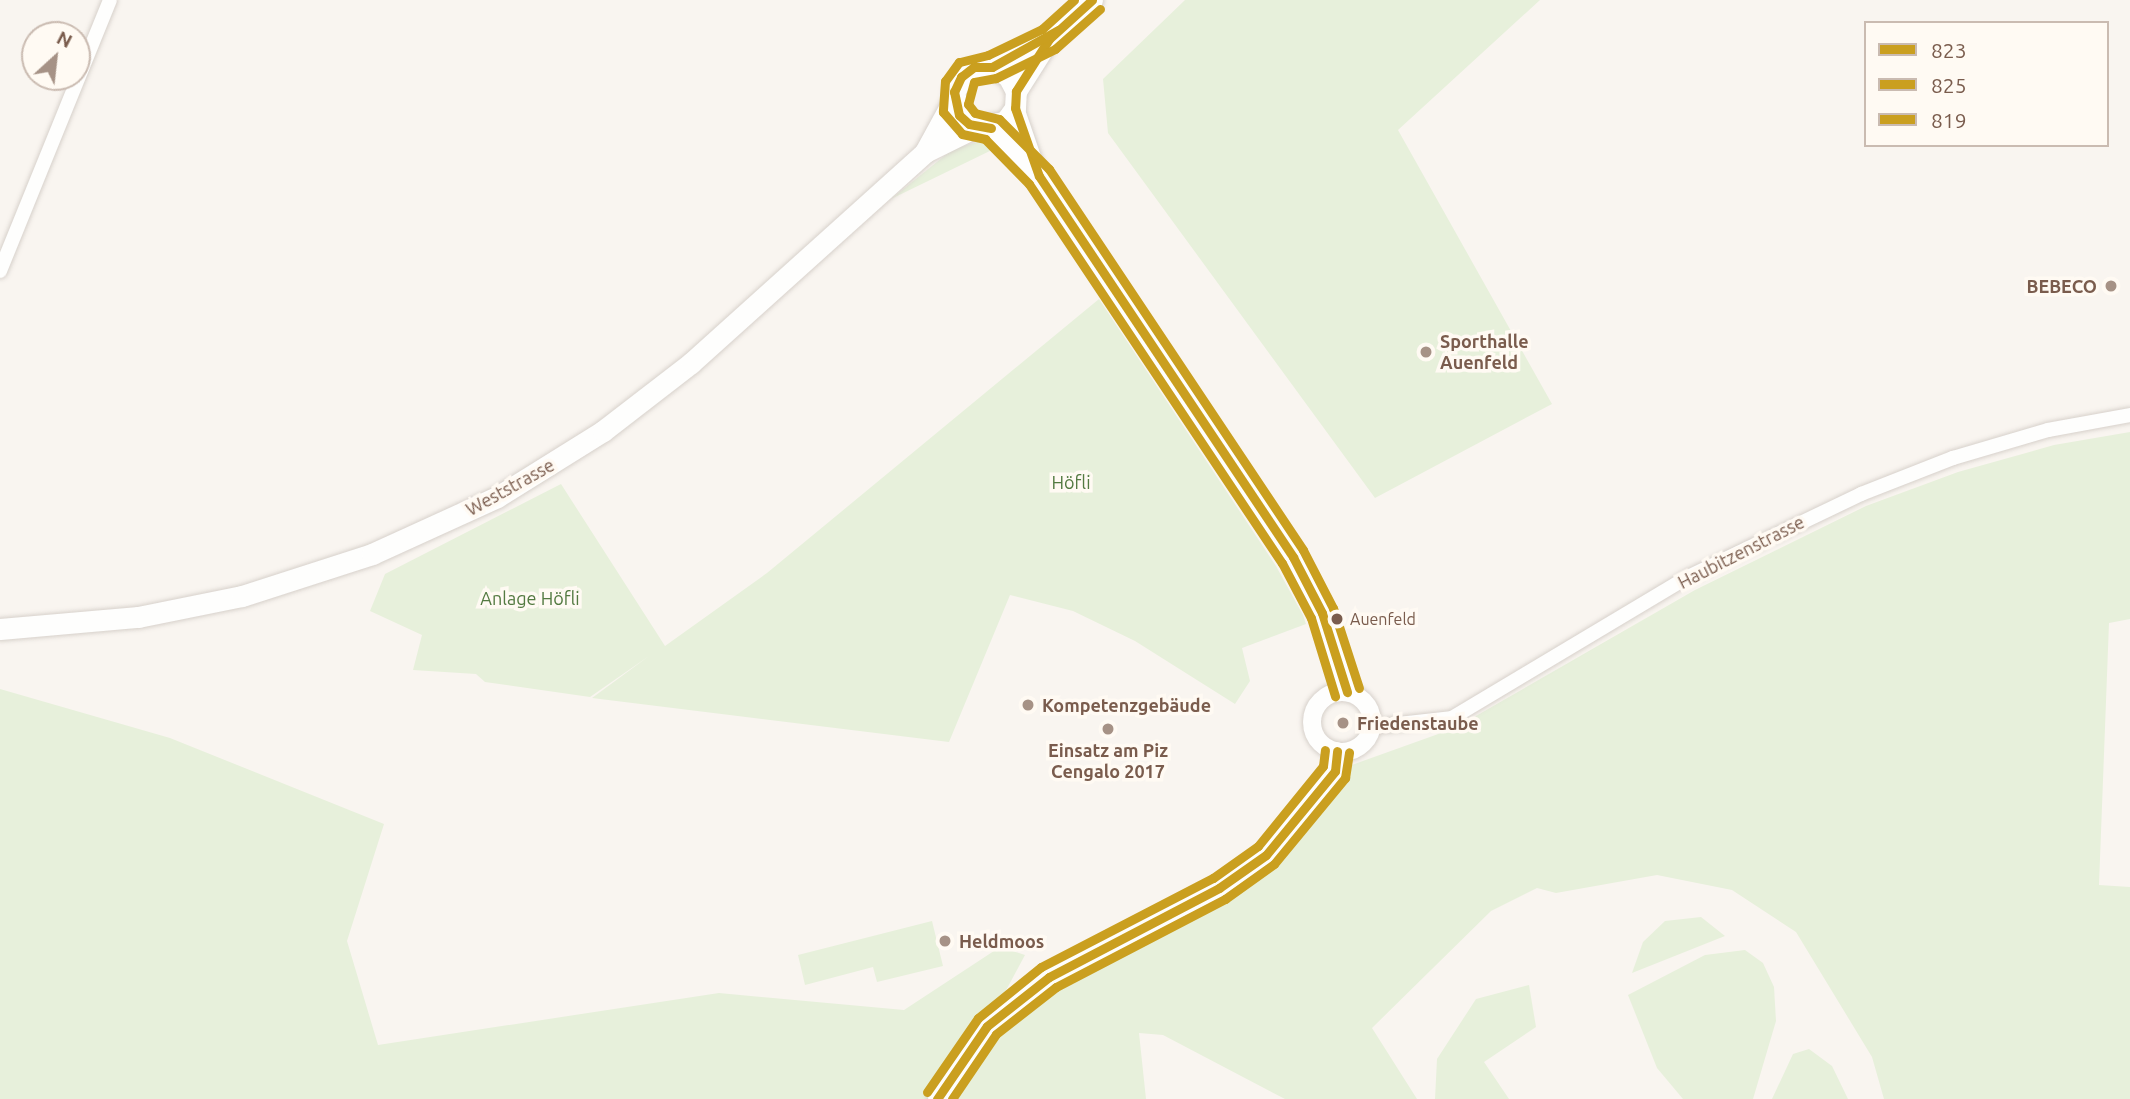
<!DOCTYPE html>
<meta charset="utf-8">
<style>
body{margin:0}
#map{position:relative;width:2130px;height:1099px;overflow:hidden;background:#f9f5f0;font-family:Ubuntu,sans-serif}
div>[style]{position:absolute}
.green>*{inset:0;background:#e7f0db}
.roads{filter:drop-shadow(0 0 2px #d7d1cb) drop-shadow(0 0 2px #d7d1cb)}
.minor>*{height:14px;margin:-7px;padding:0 7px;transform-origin:7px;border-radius:7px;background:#fefefd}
.tertiary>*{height:18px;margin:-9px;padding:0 9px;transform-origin:9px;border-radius:9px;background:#fefefd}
.tertiary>.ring{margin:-9px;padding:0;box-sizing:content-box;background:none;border:18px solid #fefefd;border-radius:50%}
.secondary>*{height:21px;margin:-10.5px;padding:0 10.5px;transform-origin:10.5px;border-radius:10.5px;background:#fefefd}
.bus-1>*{height:9px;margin:-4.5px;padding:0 4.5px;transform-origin:4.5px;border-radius:4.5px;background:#ca9f1f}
.bus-2>*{height:9px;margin:-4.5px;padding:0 4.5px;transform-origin:4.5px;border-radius:4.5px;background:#ca9f1f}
.bus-3>*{height:9px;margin:-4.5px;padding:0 4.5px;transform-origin:4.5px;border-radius:4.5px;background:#ca9f1f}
.dots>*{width:19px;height:19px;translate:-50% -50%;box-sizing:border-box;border:4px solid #fffaf3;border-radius:50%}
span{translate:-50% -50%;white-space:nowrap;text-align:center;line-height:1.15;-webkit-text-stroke:7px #fffaf3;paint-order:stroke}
.bus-label{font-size:16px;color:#7a5c4d}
.left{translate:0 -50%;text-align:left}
.poi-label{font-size:18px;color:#7a5c4d;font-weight:700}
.right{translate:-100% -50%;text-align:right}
.park-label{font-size:18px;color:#537a41}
.street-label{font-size:18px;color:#7a5c4d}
.legend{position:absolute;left:1864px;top:21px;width:245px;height:126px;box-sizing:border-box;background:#fffaf3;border:2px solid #cabbb1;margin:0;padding:9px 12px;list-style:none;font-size:21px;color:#7a5c4d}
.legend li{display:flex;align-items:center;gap:14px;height:35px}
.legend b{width:35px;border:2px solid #cabbb1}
.north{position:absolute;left:21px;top:21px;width:70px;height:70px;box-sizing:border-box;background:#fffaf3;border:2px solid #cabbb1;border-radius:50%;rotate:27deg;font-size:19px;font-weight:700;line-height:28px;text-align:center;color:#7a5c4d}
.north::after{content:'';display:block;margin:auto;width:24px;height:32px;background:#a69286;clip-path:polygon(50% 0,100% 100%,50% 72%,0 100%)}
</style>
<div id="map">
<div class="green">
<div style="clip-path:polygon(1185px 0,1540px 0,1398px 130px,1552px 404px,1375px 498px,1108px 133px,1103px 79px)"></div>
<div style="clip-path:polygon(981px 141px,996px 148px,891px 199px,953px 149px)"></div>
<div style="clip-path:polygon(1099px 299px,1276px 566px,1303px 615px,1306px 624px,1242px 648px,1250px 681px,1235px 704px,1135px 641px,1073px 611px,1010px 595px,949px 742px,592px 698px,649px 656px,590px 697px,485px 682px,476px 674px,413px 670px,422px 635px,370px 611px,385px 574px,561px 484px,665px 646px,767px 573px)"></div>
<div style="clip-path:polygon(2130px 432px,2130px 619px,2109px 623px,2099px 885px,2130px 887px,2130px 1099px,1884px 1099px,1872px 1057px,1796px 932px,1732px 890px,1657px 875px,1556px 893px,1537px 888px,1491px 911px,1372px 1028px,1417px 1099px,1285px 1099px,1163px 1035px,1139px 1033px,1146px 1099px,0 1099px,0 689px,170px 738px,384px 824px,347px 941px,378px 1045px,719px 993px,904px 1010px,1000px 947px,1025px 955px,988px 1024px,1049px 977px,1266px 855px,1335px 771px,1455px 728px,1695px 590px,1866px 506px,1958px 472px,2054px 445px)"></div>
<div style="clip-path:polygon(1701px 917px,1725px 936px,1632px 973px,1643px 942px,1665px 921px)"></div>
<div style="clip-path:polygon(932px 921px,943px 966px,877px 982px,873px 967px,805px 985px,798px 955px)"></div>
<div style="clip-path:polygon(1745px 950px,1763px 963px,1774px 987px,1776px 1021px,1753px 1099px,1683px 1099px,1657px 1068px,1628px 995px,1705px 955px)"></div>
<div style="clip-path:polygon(1529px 985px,1536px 1027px,1484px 1062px,1509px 1099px,1435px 1099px,1437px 1059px,1476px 999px)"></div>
<div style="clip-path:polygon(1809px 1049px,1832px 1066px,1848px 1099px,1772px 1099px,1793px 1054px)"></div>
</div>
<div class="roads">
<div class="minor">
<div style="left:0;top:271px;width:292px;rotate:-67.9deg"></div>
<div style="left:1372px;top:727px;width:81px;rotate:-6.4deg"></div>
<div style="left:1452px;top:718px;width:275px;rotate:-30.9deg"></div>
<div style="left:1688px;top:577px;width:192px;rotate:-25.6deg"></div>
<div style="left:1861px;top:494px;width:99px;rotate:-21.4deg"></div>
<div style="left:1953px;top:458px;width:99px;rotate:-16.4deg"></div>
<div style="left:2048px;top:430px;width:83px;rotate:-10.4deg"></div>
</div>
<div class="tertiary">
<div style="left:1015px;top:108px;width:65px;rotate:71deg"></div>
<div style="left:991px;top:128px;width:68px;rotate:45deg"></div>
<div style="left:1039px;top:176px;width:458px;rotate:56.3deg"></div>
<div style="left:1293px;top:557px;width:63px;rotate:62.6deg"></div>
<div style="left:1322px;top:613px;width:83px;rotate:72.4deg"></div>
<div class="ring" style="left:1312px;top:692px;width:42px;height:42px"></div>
<div style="left:937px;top:1099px;width:88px;rotate:-55.6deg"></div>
<div style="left:987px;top:1026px;width:79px;rotate:-38.3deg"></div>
<div style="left:1049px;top:977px;width:192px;rotate:-27.6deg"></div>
<div style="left:1219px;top:888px;width:57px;rotate:-35.1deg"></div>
<div style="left:1266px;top:855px;width:109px;rotate:-50.6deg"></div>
<div style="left:1335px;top:771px;width:20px;rotate:-84deg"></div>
</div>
<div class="secondary">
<div style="left:992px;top:67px;width:64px;rotate:-26.2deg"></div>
<div style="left:1049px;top:39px;width:58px;rotate:-42.2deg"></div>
<div style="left:1016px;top:91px;width:62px;rotate:-57.6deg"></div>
<div style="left:925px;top:152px;width:60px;rotate:-61.3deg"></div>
<div style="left:0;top:629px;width:139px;rotate:-5deg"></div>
<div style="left:138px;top:617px;width:106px;rotate:-11.4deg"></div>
<div style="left:242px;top:596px;width:137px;rotate:-17.9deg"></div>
<div style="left:372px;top:554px;width:137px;rotate:-24.5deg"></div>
<div style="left:497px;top:497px;width:125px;rotate:-31.9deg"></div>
<div style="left:603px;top:431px;width:111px;rotate:-37.7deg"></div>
<div style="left:691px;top:363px;width:315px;rotate:-42deg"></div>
<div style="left:925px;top:152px;width:57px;rotate:-26.1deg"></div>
<div style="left:976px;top:127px;width:29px;rotate:-10deg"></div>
<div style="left:1005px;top:122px;width:17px;rotate:-54deg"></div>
<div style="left:1015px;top:108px;width:17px;rotate:-87deg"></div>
<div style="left:1016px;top:91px;width:17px;rotate:-118deg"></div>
<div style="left:1008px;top:76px;width:18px;rotate:-151deg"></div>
<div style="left:992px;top:67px;width:25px;rotate:171deg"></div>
<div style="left:967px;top:71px;width:25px;rotate:122deg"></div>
<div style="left:954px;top:92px;width:24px;rotate:78deg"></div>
<div style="left:959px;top:115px;width:21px;rotate:35deg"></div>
</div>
</div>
<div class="bus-1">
<div style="left:1092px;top:0;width:58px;rotate:137.8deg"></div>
<div style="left:1049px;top:39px;width:62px;rotate:122.4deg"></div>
<div style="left:1016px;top:91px;width:17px;rotate:93deg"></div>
<div style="left:1015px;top:108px;width:72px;rotate:70.6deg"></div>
<div style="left:1039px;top:176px;width:458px;rotate:56.3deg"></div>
<div style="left:1293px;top:557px;width:63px;rotate:62.6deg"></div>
<div style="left:1322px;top:613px;width:83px;rotate:72.4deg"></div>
<div style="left:991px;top:128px;width:22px;rotate:-170deg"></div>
<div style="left:969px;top:124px;width:13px;rotate:-138deg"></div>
<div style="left:959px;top:115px;width:24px;rotate:-102deg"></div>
<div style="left:954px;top:92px;width:17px;rotate:-65deg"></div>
<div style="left:961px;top:77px;width:16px;rotate:-38deg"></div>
<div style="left:974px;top:67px;width:18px"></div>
<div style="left:992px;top:67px;width:76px;rotate:-29.3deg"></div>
<div style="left:937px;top:1099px;width:88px;rotate:-55.6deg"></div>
<div style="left:987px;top:1026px;width:79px;rotate:-38.3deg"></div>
<div style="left:1049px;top:977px;width:192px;rotate:-27.6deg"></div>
<div style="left:1219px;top:888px;width:57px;rotate:-35.1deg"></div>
<div style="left:1266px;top:855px;width:109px;rotate:-50.6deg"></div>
<div style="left:1335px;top:771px;width:20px;rotate:-84deg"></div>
</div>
<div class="bus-2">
<div style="left:1074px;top:0;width:43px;rotate:137.8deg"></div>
<div style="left:1042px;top:29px;width:60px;rotate:154.3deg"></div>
<div style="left:988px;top:55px;width:30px;rotate:166deg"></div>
<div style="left:959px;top:62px;width:24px;rotate:126deg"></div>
<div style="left:945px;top:81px;width:31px;rotate:94deg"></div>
<div style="left:943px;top:112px;width:29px;rotate:49deg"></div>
<div style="left:962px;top:134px;width:24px;rotate:12deg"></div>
<div style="left:985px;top:139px;width:63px;rotate:45.6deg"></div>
<div style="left:1029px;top:184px;width:456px;rotate:56.3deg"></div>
<div style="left:1282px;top:563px;width:62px;rotate:62.2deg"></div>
<div style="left:1311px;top:618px;width:82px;rotate:72.9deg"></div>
<div style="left:952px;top:1099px;width:78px;rotate:-55.9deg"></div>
<div style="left:996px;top:1034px;width:76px;rotate:-38.1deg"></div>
<div style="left:1056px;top:987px;width:191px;rotate:-27.5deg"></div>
<div style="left:1225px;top:899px;width:60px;rotate:-35.5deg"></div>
<div style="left:1274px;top:864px;width:112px;rotate:-50.5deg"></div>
<div style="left:1345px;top:778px;width:26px;rotate:-81deg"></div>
</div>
<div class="bus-3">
<div style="left:1100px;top:9px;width:60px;rotate:138.4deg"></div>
<div style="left:1055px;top:49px;width:66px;rotate:153.8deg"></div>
<div style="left:996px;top:78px;width:22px;rotate:170deg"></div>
<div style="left:974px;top:82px;width:23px;rotate:105deg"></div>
<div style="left:968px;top:104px;width:11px;rotate:52deg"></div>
<div style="left:975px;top:113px;width:25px;rotate:14deg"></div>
<div style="left:999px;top:119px;width:71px;rotate:45deg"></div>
<div style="left:1049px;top:169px;width:458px;rotate:56.3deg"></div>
<div style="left:1303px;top:550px;width:65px;rotate:62.7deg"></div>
<div style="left:1333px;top:608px;width:84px;rotate:72deg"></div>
<div style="left:927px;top:1092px;width:90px;rotate:-55.4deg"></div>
<div style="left:978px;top:1018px;width:81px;rotate:-39deg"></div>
<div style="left:1041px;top:967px;width:194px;rotate:-27.4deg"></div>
<div style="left:1213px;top:878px;width:55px;rotate:-35.4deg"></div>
<div style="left:1258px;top:846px;width:103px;rotate:-50.9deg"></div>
<div style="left:1323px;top:766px;width:16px;rotate:-83deg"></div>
</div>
<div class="dots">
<div style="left:2111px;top:286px;background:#a69286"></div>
<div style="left:1426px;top:352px;background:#a69286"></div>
<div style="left:1337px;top:619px;background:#7a5c4d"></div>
<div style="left:1028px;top:705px;background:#a69286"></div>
<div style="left:1343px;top:723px;background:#a69286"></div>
<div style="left:1108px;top:729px;background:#a69286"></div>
<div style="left:945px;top:941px;background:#a69286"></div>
</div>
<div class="bus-label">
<span class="left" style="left:1350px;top:619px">Auenfeld</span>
</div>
<div class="poi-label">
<span class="right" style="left:2097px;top:286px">BEBECO</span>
<span class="left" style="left:1440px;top:352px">Sporthalle<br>Auenfeld</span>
<span class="left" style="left:1042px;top:705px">Kompetenzgebäude</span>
<span class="left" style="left:1357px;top:723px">Friedenstaube</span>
<span style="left:1108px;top:761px">Einsatz am Piz<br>Cengalo 2017</span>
<span class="left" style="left:959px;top:941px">Heldmoos</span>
</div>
<div class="park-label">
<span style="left:1071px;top:482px">Höfli</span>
<span style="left:530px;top:598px">Anlage Höfli</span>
</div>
<div class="street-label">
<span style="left:510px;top:487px;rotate:-29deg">Weststrasse</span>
<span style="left:1741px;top:552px;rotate:-27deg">Haubitzenstrasse</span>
</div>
<ul class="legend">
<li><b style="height:9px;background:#ca9f1f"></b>823</li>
<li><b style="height:9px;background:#ca9f1f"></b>825</li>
<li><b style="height:9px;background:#ca9f1f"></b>819</li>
</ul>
<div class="north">N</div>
</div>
